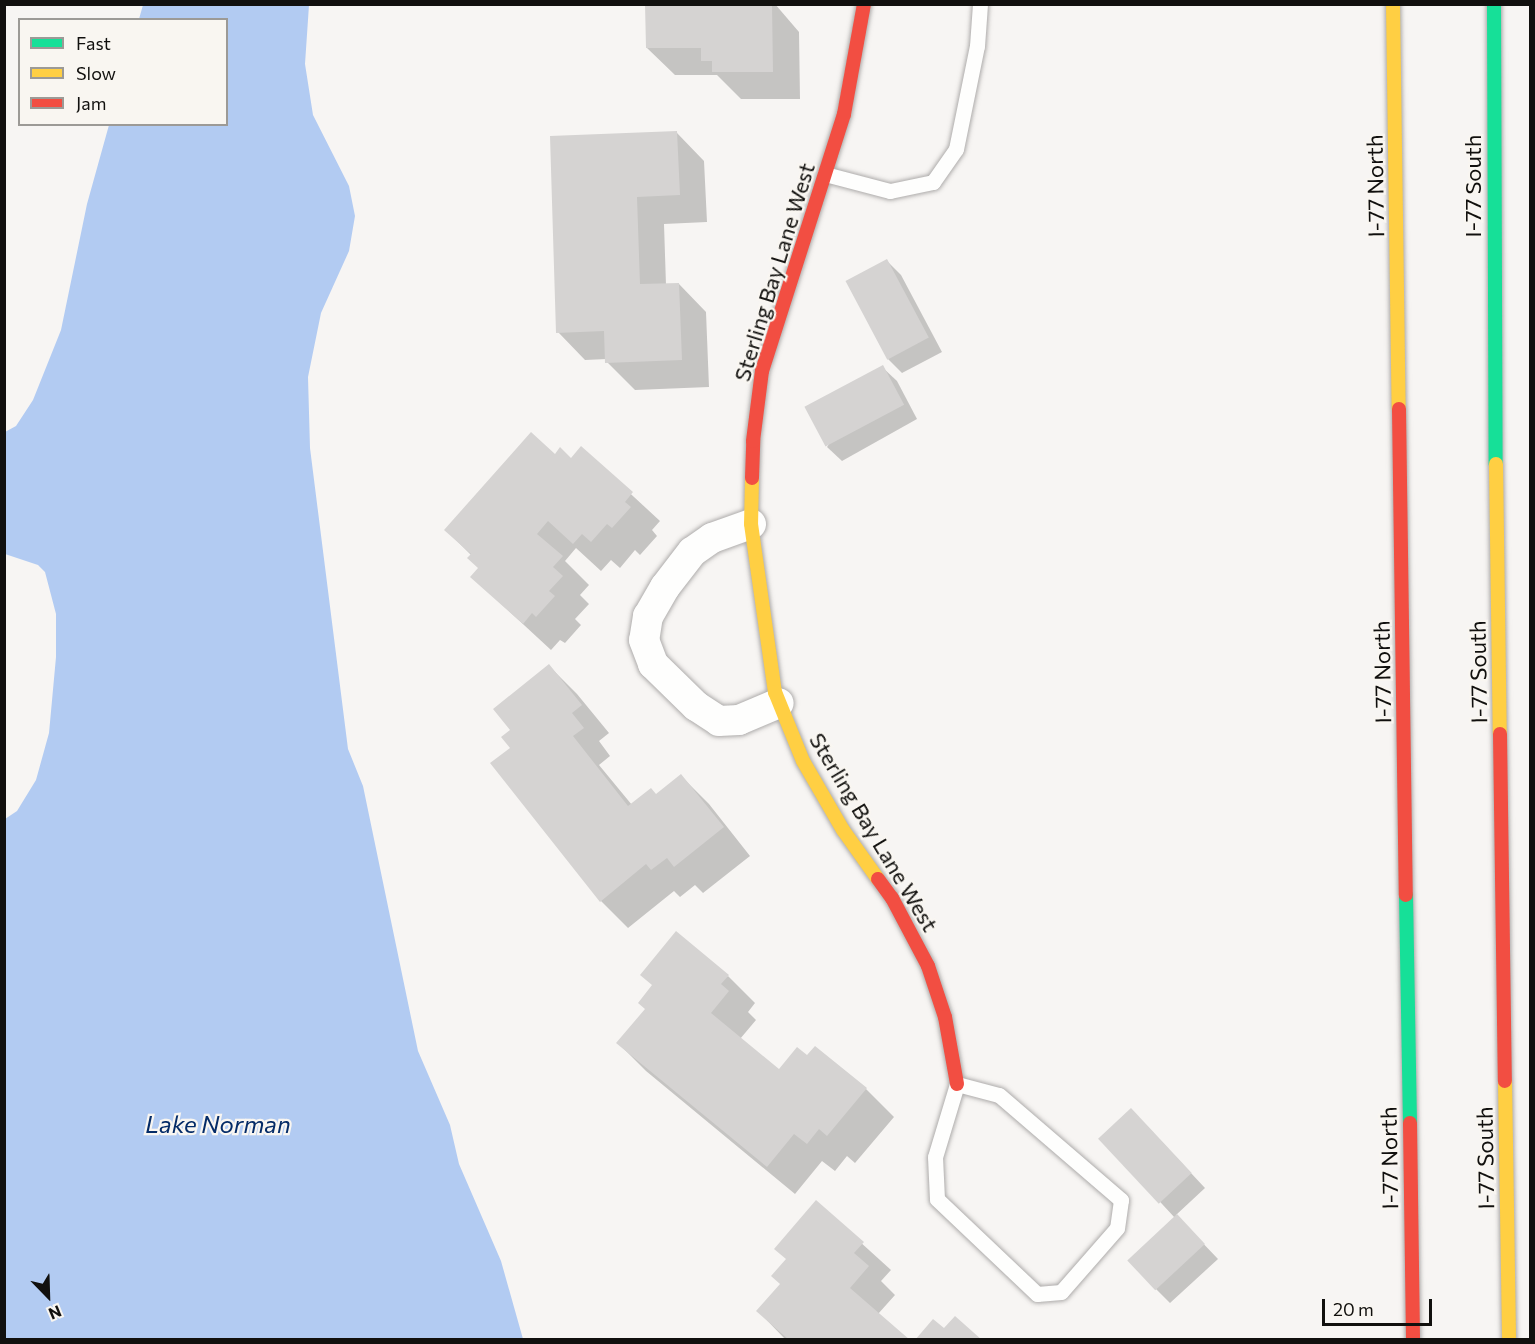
<!DOCTYPE html>
<style>
body{margin:0}
#map{position:relative;width:1535px;height:1344px;overflow:hidden;background:#f7f5f3;font-family:Commissioner,sans-serif}
div>[style]{position:absolute}
.water>*{inset:0;background:#b2cbf2}
.shadow>*{inset:0;background:#0003}
.building>*{inset:0;background:#d5d3d2;transform-origin:0 0}
.roads{filter:drop-shadow(0 0 2px #aeacab) drop-shadow(0 0 2px #aeacab)}
.lane>*{height:15px;margin:-7.5px;padding:0 7.5px;transform-origin:7.5px;border-radius:7.5px;background:#fefefd}
.street>*{height:30px;margin:-15px;padding:0 15px;transform-origin:15px;border-radius:15px;background:#fefefd}
.fast>*{height:14px;margin:-7px;padding:0 7px;transform-origin:7px;border-radius:7px;background:#16e098}
.slow>*{height:14px;margin:-7px;padding:0 7px;transform-origin:7px;border-radius:7px;background:#ffcf43}
.jam>*{height:14px;margin:-7px;padding:0 7px;transform-origin:7px;border-radius:7px;background:#f24e42}
span{translate:-50% -50%;white-space:nowrap;text-align:center;line-height:1.15;-webkit-text-stroke:4.5px #f9f6f1;paint-order:stroke}
.street-label{font-size:22px;color:#11100e}
.water-label{font-size:24px;color:#042b67;font-style:italic}
.frame{position:absolute;inset:0;border:6px solid #11100e;pointer-events:none}
.legend{position:absolute;left:18px;top:18px;width:210px;height:108px;box-sizing:border-box;background:#f9f6f1;border:2px solid #9c9a96;margin:0;padding:8px 10px;list-style:none;font-size:18px;color:#11100e}
.legend li{display:flex;align-items:center;gap:12px;height:30px}
.legend b{width:30px;border:2px solid #9c9a96}
.north{position:absolute;left:18px;top:1266px;width:60px;height:60px;-webkit-text-stroke:4px #f9f6f1;paint-order:stroke;rotate:157deg;font-size:16px;font-weight:700;line-height:24px;text-align:center;color:#11100e}
.north::after{content:'';display:block;margin:auto;width:21px;height:27px;background:#11100e;clip-path:polygon(50% 0,100% 100%,50% 72%,0 100%)}
.scale{position:absolute;left:1322px;top:1299px;width:110px;height:27px;box-sizing:border-box;border:3px solid #11100e;border-top:0;padding-left:8px;font-size:18px;line-height:21px;white-space:nowrap;color:#11100e;-webkit-text-stroke:4px #f9f6f1;paint-order:stroke}
</style>
<div id="map">
<div class="water">
<div style="clip-path:polygon(143px 5px,309px 5px,305px 64px,313px 115px,349px 186px,355px 216px,349px 251px,321px 313px,308px 377px,310px 448px,348px 749px,363px 786px,418px 1051px,450px 1125px,459px 1164px,501px 1261px,523px 1339px,5px 1339px,5px 819px,17px 811px,36px 780px,49px 733px,56px 657px,56px 614px,45px 572px,38px 565px,5px 554px,5px 432px,16px 426px,33px 400px,61px 330px,87px 204px,109px 125px,226px 124px,226px 20px,139px 19px)"></div>
</div>
<div class="shadow">
<div style="clip-path:polygon(647px 4px,775px 4px,799px 32px,800px 99px,741px 99px,717px 75px,675px 75px,647px 48px)"></div>
<div style="clip-path:polygon(677px 133px,704px 161px,707px 222px,664px 224px,666px 285px,679px 284px,706px 312px,709px 387px,635px 390px,607px 362px,607px 359px,585px 360px,558px 332px,551px 137px)"></div>
<div style="clip-path:polygon(887px 261px,901px 275px,942px 352px,902px 373px,888px 359px)"></div>
<div style="clip-path:polygon(882px 367px,897px 381px,917px 419px,842px 461px,827px 447px)"></div>
<div style="clip-path:polygon(581px 448px,660px 521px,652px 530px,657px 536px,640px 555px,635px 550px,620px 568px,611px 560px,601px 571px,576px 548px,565px 561px,589px 585px,580px 595px,589px 604px,575px 619px,581px 625px,565px 643px,560px 640px,551px 650px,472px 577px,479px 568px,471px 555px,446px 530px,555px 456px,571px 460px)"></div>
<div style="clip-path:polygon(549px 666px,577px 694px,609px 733px,599px 741px,610px 756px,599px 765px,632px 805px,657px 796px,681px 776px,709px 804px,750px 856px,703px 893px,695px 885px,680px 897px,674px 891px,628px 928px,601px 901px,512px 748px,512px 731px)"></div>
<div style="clip-path:polygon(728px 976px,755px 1003px,748px 1012px,756px 1020px,740px 1039px,779px 1071px,808px 1057px,866px 1089px,894px 1117px,855px 1163px,847px 1156px,835px 1171px,822px 1161px,795px 1194px,646px 1071px,618px 1043px)"></div>
<div style="clip-path:polygon(1145px 1124px,1205px 1188px,1176px 1215px,1218px 1259px,1170px 1303px,1156px 1289px,1175px 1218px,1101px 1138px)"></div>
<div style="clip-path:polygon(816px 1202px,891px 1270px,881px 1281px,895px 1295px,878px 1314px,908px 1340px,786px 1340px,758px 1311px,781px 1284px,787px 1260px)"></div>
</div>
<div class="building">
<div style="clip-path:polygon(645px 4px,772px 4px,773px 72px,712px 72px,712px 61px,701px 61px,701px 48px,646px 48px)"></div>
<div style="clip-path:polygon(677px 131px,680px 195px,637px 197px,640px 284px,679px 283px,682px 360px,605px 363px,604px 331px,556px 333px,550px 136px)"></div>
<div style="left:887px;top:259px;width:89px;height:47px;rotate:62deg"></div>
<div style="left:883px;top:365px;width:45px;height:89px;rotate:62deg"></div>
<div style="clip-path:polygon(531px 432px,555px 454px,560px 447px,571px 458px,581px 446px,633px 492px,625px 502px,631px 507px,612px 528px,607px 524px,591px 542px,582px 534px,573px 544px,548px 521px,537px 534px,563px 556px,553px 567px,563px 576px,549px 591px,555px 596px,536px 617px,532px 613px,523px 624px,470px 577px,478px 568px,467px 558px,471px 554px,444px 530px)"></div>
<div style="clip-path:polygon(549px 664px,582px 705px,572px 713px,584px 728px,573px 736px,628px 806px,651px 788px,656px 794px,681px 774px,724px 827px,674px 867px,667px 858px,651px 870px,646px 864px,600px 902px,490px 763px,510px 748px,501px 737px,510px 730px,493px 709px)"></div>
<div style="clip-path:polygon(676px 931px,729px 975px,721px 984px,729px 991px,711px 1013px,779px 1069px,797px 1047px,807px 1055px,815px 1046px,867px 1088px,827px 1136px,819px 1129px,807px 1144px,794px 1134px,767px 1167px,616px 1043px,645px 1009px,638px 1003px,652px 985px,640px 975px)"></div>
<div style="left:1131px;top:1108px;width:89px;height:45px;rotate:47deg"></div>
<div style="clip-path:polygon(816px 1200px,864px 1242px,854px 1253px,869px 1266px,850px 1288px,910px 1340px,789px 1340px,756px 1311px,780px 1284px,771px 1276px,786px 1259px,774px 1249px)"></div>
<div style="left:1177px;top:1214px;width:41px;height:68px;rotate:47deg"></div>
<div style="clip-path:polygon(955px 1316px,982px 1340px,915px 1340px,933px 1319px,944px 1328px)"></div>
</div>
<div class="roads">
<div class="lane">
<div style="left:825px;top:174px;width:67px;rotate:14.7deg"></div>
<div style="left:890px;top:191px;width:44px;rotate:-11.8deg"></div>
<div style="left:933px;top:182px;width:40px;rotate:-55.1deg"></div>
<div style="left:956px;top:149px;width:105px;rotate:-78.5deg"></div>
<div style="left:977px;top:46px;width:42px;rotate:-85.9deg"></div>
<div style="left:957px;top:1084px;width:43px;rotate:14.7deg"></div>
<div style="left:999px;top:1095px;width:161px;rotate:40.7deg"></div>
<div style="left:1121px;top:1200px;width:28px;rotate:98deg"></div>
<div style="left:1117px;top:1228px;width:85px;rotate:131.2deg"></div>
<div style="left:1061px;top:1292px;width:24px;rotate:175deg"></div>
<div style="left:1037px;top:1294px;width:138px;rotate:-136.5deg"></div>
<div style="left:937px;top:1199px;width:42px;rotate:-92.7deg"></div>
<div style="left:935px;top:1157px;width:76px;rotate:-73.2deg"></div>
</div>
<div class="street">
<div style="left:751px;top:524px;width:41px;rotate:160.3deg"></div>
<div style="left:712px;top:538px;width:24px;rotate:145deg"></div>
<div style="left:692px;top:552px;width:44px;rotate:127.6deg"></div>
<div style="left:665px;top:587px;width:34px;rotate:120deg"></div>
<div style="left:648px;top:616px;width:24px;rotate:99deg"></div>
<div style="left:644px;top:640px;width:26px;rotate:69deg"></div>
<div style="left:653px;top:664px;width:60px;rotate:44.3deg"></div>
<div style="left:696px;top:706px;width:27px;rotate:33deg"></div>
<div style="left:719px;top:721px;width:20px;rotate:-3deg"></div>
<div style="left:739px;top:720px;width:43px;rotate:-23deg"></div>
</div>
<div class="fast">
<div style="left:1494px;top:4px;width:460px;rotate:89.8deg"></div>
<div style="left:1406px;top:895px;width:228px;rotate:89deg"></div>
</div>
<div class="slow">
<div style="left:1393px;top:4px;width:405px;rotate:89.2deg"></div>
<div style="left:1496px;top:464px;width:270px;rotate:89.2deg"></div>
<div style="left:752px;top:478px;width:46px;rotate:91.2deg"></div>
<div style="left:751px;top:524px;width:170px;rotate:81.9deg"></div>
<div style="left:775px;top:692px;width:74px;rotate:67.9deg"></div>
<div style="left:803px;top:761px;width:80px;rotate:59.9deg"></div>
<div style="left:843px;top:830px;width:60px;rotate:54.5deg"></div>
<div style="left:1505px;top:1081px;width:259px;rotate:89.1deg"></div>
</div>
<div class="jam">
<div style="left:1399px;top:409px;width:486px;rotate:89.2deg"></div>
<div style="left:752px;top:478px;width:37px;rotate:-88deg"></div>
<div style="left:753px;top:441px;width:71px;rotate:-82.7deg"></div>
<div style="left:762px;top:371px;width:270px;rotate:-72.3deg"></div>
<div style="left:844px;top:114px;width:112px;rotate:-79.7deg"></div>
<div style="left:1500px;top:734px;width:347px;rotate:89.2deg"></div>
<div style="left:878px;top:879px;width:24px;rotate:54deg"></div>
<div style="left:892px;top:898px;width:77px;rotate:62.1deg"></div>
<div style="left:928px;top:966px;width:54px;rotate:71.6deg"></div>
<div style="left:945px;top:1017px;width:68px;rotate:79.8deg"></div>
<div style="left:1410px;top:1123px;width:217px;rotate:89.2deg"></div>
</div>
</div>
<div class="street-label">
<span style="left:1375px;top:186px;rotate:-91deg">I-77 North</span>
<span style="left:1473px;top:186px;rotate:-90deg">I-77 South</span>
<span style="left:774px;top:272px;rotate:-73deg">Sterling Bay Lane West</span>
<span style="left:1382px;top:672px;rotate:-91deg">I-77 North</span>
<span style="left:1478px;top:672px;rotate:-91deg">I-77 South</span>
<span style="left:874px;top:832px;rotate:59deg">Sterling Bay Lane West</span>
<span style="left:1389px;top:1158px;rotate:-91deg">I-77 North</span>
<span style="left:1485px;top:1158px;rotate:-91deg">I-77 South</span>
</div>
<div class="water-label">
<span style="left:218px;top:1124px">Lake Norman</span>
</div>
<div class="frame"></div>
<ul class="legend">
<li><b style="height:8px;background:#16e098"></b>Fast</li>
<li><b style="height:8px;background:#ffcf43"></b>Slow</li>
<li><b style="height:8px;background:#f24e42"></b>Jam</li>
</ul>
<div class="north">N</div>
<div class="scale">20 m</div>
</div>
